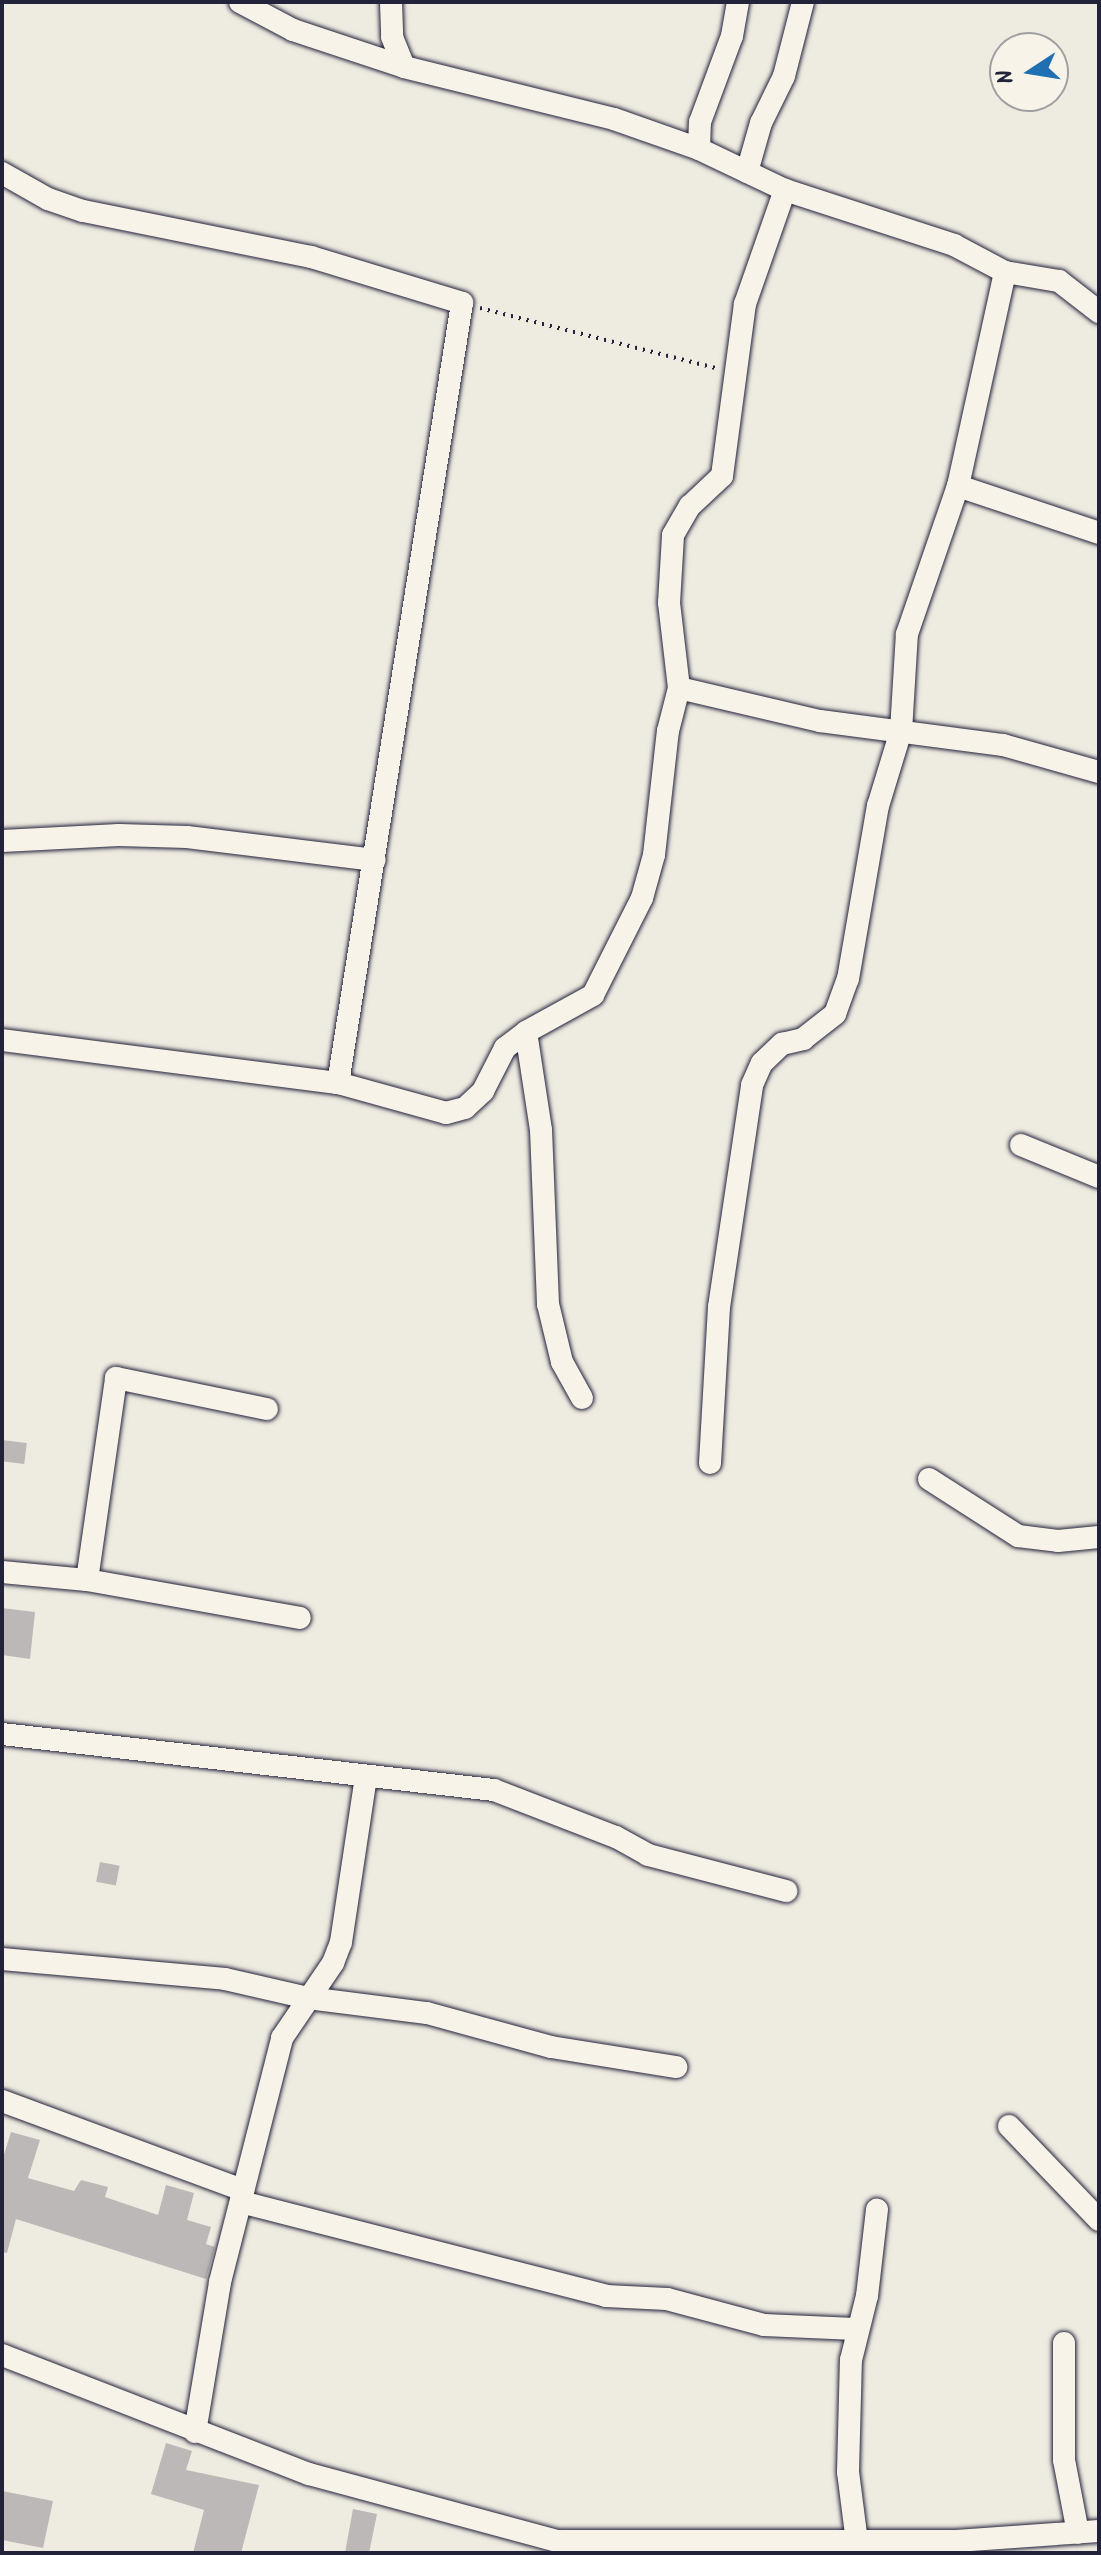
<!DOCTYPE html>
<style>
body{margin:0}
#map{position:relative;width:1101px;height:2555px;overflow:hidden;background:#eeebe1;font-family:Kalam,sans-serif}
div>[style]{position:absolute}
.building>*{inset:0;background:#bbb8b7;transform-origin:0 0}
.path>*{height:4px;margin-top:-2px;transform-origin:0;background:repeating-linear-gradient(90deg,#22223b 0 2px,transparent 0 8px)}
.roads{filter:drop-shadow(0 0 2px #22223b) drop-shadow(0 0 2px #22223b)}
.street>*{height:22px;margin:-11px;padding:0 11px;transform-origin:11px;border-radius:11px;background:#f7f3e8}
span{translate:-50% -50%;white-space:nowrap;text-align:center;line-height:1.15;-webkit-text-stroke:6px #f7f3e8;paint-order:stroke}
.frame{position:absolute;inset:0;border:4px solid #22223b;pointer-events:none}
.north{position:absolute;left:989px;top:32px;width:80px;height:80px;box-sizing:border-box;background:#f7f3e8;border:2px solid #a29fa3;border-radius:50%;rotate:258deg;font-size:22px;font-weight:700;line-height:32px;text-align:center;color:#22223b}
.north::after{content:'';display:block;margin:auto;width:28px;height:36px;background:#1f6fb2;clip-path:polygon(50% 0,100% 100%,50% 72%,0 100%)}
</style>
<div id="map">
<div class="building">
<div style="left:2px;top:1440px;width:25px;height:21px;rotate:7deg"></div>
<div style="clip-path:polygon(2px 1608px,35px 1612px,30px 1659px,2px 1655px)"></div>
<div style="left:100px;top:1862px;width:20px;height:20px;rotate:11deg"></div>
<div style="clip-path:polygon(11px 2132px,40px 2140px,28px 2178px,74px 2191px,81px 2180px,108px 2187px,105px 2197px,158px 2215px,166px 2185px,194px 2193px,187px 2220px,211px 2227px,206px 2244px,215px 2247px,206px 2279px,16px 2219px,7px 2253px,2px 2252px,2px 2161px)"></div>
<div style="clip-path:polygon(166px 2443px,192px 2451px,186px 2470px,259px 2485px,241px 2553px,193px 2553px,204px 2510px,151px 2494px)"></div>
<div style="clip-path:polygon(2px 2491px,53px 2501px,43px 2548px,2px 2540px)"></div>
<div style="clip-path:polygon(353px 2509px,377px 2514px,369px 2553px,345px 2553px)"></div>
</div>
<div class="path">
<div style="left:480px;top:308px;width:247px;rotate:14.3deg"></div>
</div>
<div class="roads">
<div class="street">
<div style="left:240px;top:2px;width:60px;rotate:27.8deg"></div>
<div style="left:293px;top:30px;width:117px;rotate:18.4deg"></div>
<div style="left:404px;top:67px;width:216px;rotate:13.9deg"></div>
<div style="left:614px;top:119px;width:90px;rotate:19.4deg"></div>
<div style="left:699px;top:149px;width:95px;rotate:25.5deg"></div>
<div style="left:785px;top:190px;width:178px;rotate:18deg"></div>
<div style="left:954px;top:245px;width:58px;rotate:27.9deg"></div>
<div style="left:1005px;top:272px;width:55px;rotate:9.5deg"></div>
<div style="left:1059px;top:281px;width:51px;rotate:37.8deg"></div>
<div style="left:391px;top:2px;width:35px;rotate:88deg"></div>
<div style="left:392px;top:37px;width:32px;rotate:68deg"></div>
<div style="left:699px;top:149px;width:27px;rotate:-88deg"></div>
<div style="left:700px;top:122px;width:92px;rotate:-69.6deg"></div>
<div style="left:732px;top:36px;width:35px;rotate:-80deg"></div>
<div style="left:747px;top:172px;width:51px;rotate:-74.1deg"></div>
<div style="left:761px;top:123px;width:52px;rotate:-63.9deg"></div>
<div style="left:784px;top:76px;width:76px;rotate:-75.6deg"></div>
<div style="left:2px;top:173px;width:53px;rotate:29.5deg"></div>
<div style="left:48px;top:199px;width:37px;rotate:19deg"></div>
<div style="left:83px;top:211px;width:233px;rotate:11.4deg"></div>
<div style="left:311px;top:257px;width:158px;rotate:16.9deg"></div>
<div style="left:462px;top:303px;width:790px;rotate:99.03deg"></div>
<div style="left:958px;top:486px;width:149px;rotate:18.4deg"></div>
<div style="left:679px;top:688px;width:145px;rotate:13.2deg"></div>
<div style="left:820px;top:721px;width:185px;rotate:7.5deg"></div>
<div style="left:1003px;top:745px;width:100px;rotate:15.7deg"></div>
<div style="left:2px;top:841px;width:117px;rotate:-2.9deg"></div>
<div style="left:119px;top:835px;width:68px;rotate:1.7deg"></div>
<div style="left:187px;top:837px;width:189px;rotate:7deg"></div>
<div style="left:2px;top:1040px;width:339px;rotate:7.3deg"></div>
<div style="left:338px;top:1083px;width:112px;rotate:15.5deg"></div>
<div style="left:446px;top:1113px;width:20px;rotate:-15deg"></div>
<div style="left:465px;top:1108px;width:25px;rotate:-43deg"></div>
<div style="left:483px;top:1091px;width:48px;rotate:-62.9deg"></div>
<div style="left:505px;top:1048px;width:26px;rotate:-37deg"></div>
<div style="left:1021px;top:1145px;width:84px;rotate:22.3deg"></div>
<div style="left:582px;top:1398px;width:41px;rotate:-119.1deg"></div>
<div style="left:562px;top:1362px;width:60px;rotate:-103.6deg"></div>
<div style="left:548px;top:1304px;width:174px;rotate:-92.3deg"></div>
<div style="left:541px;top:1130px;width:99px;rotate:-98.7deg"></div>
<div style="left:526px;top:1032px;width:77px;rotate:-28.9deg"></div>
<div style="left:593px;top:995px;width:109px;rotate:-63.2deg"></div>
<div style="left:642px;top:898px;width:45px;rotate:-74.4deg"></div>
<div style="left:654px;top:855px;width:125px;rotate:-83.6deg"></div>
<div style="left:668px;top:731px;width:44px;rotate:-75.7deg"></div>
<div style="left:679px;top:688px;width:86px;rotate:-96.7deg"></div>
<div style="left:669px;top:603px;width:68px;rotate:-86.6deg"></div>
<div style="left:673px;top:535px;width:34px;rotate:-60deg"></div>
<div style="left:690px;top:506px;width:44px;rotate:-43.2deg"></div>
<div style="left:722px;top:476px;width:174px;rotate:-82.4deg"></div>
<div style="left:745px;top:304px;width:121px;rotate:-70.7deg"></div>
<div style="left:710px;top:1463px;width:156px;rotate:-86.7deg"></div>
<div style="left:719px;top:1307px;width:224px;rotate:-81.5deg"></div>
<div style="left:752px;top:1085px;width:24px;rotate:-66deg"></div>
<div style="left:762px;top:1063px;width:28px;rotate:-44deg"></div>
<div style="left:782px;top:1044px;width:22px;rotate:-13deg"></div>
<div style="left:803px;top:1039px;width:41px;rotate:-38deg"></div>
<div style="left:835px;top:1014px;width:37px;rotate:-70deg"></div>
<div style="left:848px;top:979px;width:176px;rotate:-80.2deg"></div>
<div style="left:878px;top:806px;width:78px;rotate:-73deg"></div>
<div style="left:901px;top:731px;width:97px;rotate:-86.5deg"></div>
<div style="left:907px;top:634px;width:157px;rotate:-71deg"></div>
<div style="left:958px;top:486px;width:219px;rotate:-77.6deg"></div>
<div style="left:929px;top:1479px;width:106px;rotate:32.6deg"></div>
<div style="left:1018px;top:1536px;width:40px;rotate:7.1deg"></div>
<div style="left:1058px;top:1541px;width:41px;rotate:-5.6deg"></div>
<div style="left:2px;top:1572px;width:85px;rotate:5.4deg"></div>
<div style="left:87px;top:1580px;width:216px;rotate:10.1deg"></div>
<div style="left:87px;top:1580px;width:204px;rotate:-81.8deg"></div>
<div style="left:116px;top:1378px;width:154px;rotate:11.6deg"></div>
<div style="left:2px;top:1734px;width:495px;rotate:6.5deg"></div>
<div style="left:494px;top:1790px;width:131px;rotate:21.1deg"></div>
<div style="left:616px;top:1837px;width:37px;rotate:29deg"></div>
<div style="left:648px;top:1855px;width:143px;rotate:14.6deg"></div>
<div style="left:2px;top:1959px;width:224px;rotate:5.1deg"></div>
<div style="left:225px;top:1979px;width:85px;rotate:12.9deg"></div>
<div style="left:308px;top:1998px;width:120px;rotate:7.2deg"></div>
<div style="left:427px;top:2013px;width:129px;rotate:15.3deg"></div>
<div style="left:551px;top:2047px;width:127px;rotate:9.1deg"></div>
<div style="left:2px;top:2101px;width:257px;rotate:20.3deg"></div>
<div style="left:1009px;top:2126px;width:130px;rotate:46.2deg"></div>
<div style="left:241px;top:2202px;width:377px;rotate:14.4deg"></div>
<div style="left:606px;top:2296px;width:61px;rotate:2.8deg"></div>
<div style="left:667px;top:2299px;width:100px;rotate:15deg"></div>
<div style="left:764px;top:2325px;width:91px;rotate:2.5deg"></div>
<div style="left:1064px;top:2343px;width:117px;rotate:90deg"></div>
<div style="left:1064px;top:2460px;width:74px;rotate:79.1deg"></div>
<div style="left:2px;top:2355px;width:329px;rotate:21.2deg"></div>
<div style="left:309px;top:2474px;width:257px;rotate:15.1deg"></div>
<div style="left:557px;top:2541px;width:399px"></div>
<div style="left:956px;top:2541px;width:143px;rotate:-4deg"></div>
<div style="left:195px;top:2432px;width:152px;rotate:-80.5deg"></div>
<div style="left:220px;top:2282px;width:252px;rotate:-75.7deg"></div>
<div style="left:282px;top:2038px;width:91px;rotate:-55.8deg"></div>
<div style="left:333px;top:1963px;width:22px;rotate:-69deg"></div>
<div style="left:341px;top:1942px;width:167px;rotate:-81.4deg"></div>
<div style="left:857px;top:2542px;width:71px;rotate:-97.3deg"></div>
<div style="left:848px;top:2472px;width:112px;rotate:-88.5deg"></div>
<div style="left:851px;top:2360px;width:66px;rotate:-76deg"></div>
<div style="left:867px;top:2296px;width:87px;rotate:-83.4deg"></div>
</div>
</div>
<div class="frame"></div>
<div class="north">N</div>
</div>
